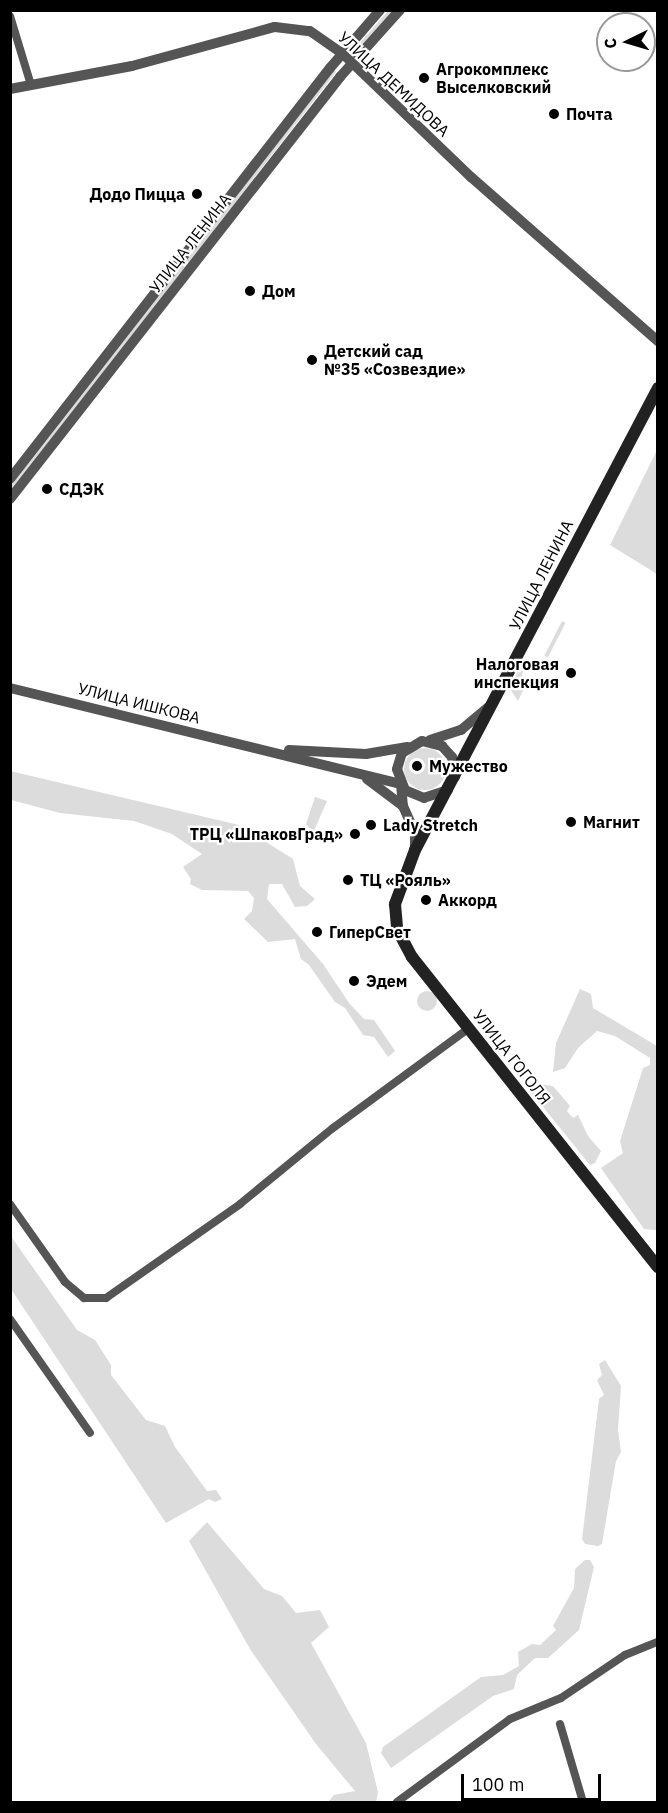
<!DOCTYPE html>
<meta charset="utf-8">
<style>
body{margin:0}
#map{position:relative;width:668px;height:1813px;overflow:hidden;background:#fff;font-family:"IBM Plex Sans",sans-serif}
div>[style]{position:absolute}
.green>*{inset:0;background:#dcdcdc;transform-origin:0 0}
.round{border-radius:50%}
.minor>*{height:8px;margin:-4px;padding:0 4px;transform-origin:4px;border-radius:4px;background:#555}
.tertiary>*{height:10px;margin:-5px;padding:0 5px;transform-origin:5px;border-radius:5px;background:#555}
.secondary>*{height:12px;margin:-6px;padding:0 6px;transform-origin:6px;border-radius:6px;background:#222}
.dots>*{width:16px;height:16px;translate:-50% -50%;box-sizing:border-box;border:3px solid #fff;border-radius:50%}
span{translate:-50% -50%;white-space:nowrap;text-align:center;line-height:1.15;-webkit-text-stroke:4.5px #fff;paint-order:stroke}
.poi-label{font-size:16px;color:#000;font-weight:700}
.left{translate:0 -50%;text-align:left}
.right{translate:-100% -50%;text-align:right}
.street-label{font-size:16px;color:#000}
.frame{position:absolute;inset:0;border:12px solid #000;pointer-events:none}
.north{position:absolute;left:596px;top:12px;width:60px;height:60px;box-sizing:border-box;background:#fff;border:2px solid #999;border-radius:50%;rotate:265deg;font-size:16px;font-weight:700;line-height:24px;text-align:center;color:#000}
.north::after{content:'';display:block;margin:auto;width:21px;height:27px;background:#000;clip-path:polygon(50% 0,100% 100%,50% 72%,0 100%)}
.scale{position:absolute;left:461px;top:1774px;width:140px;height:27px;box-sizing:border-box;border:3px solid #000;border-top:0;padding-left:8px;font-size:18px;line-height:21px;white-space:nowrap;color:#000;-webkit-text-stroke:4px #fff;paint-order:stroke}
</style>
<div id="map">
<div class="green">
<div style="clip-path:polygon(388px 11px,394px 11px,360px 48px,358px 45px)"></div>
<div style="clip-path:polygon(334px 70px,336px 72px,11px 493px,11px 486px)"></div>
<div style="clip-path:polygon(657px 450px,657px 574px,610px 545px)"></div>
<div style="left:562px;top:621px;width:4px;height:39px;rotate:27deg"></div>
<div style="clip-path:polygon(519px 669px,523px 671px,521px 679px,527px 682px,518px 701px,510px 689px)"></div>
<div class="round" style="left:404px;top:748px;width:42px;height:42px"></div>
<div style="clip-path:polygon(10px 771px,239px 825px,293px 859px,300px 886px,315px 899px,307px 906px,295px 907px,282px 884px,269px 884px,267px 899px,323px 964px,349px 1003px,364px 1019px,374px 1020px,395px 1051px,388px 1057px,374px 1037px,363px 1035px,345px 1008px,335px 1002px,309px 965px,301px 959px,295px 939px,268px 942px,244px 919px,252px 911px,254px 898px,248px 891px,202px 890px,190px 884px,191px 879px,183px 867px,202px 854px,172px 834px,134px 821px,60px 813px,11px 800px)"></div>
<div style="clip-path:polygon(315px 797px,327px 801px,313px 833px,306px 824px)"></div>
<div style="clip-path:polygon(580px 989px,591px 994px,593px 1008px,657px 1046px,657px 1230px,644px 1229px,601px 1168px,623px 1153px,620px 1141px,643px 1068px,650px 1065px,650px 1058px,615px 1036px,597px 1031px,578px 1048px,565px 1068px,553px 1072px,556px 1043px)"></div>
<div class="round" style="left:417px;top:991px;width:20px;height:20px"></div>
<div style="clip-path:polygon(533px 1083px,553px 1086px,570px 1106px,567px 1111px,573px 1118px,578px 1115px,588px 1136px,601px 1151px,595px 1163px,590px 1165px,531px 1092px)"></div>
<div style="clip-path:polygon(10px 1235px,77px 1330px,95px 1340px,111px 1365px,111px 1375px,146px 1420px,165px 1426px,175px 1447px,207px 1491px,216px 1490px,222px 1499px,215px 1502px,209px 1499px,166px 1523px,11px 1289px)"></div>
<div style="clip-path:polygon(605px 1360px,621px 1386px,618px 1430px,621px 1452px,616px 1461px,602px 1544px,598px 1546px,585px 1544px,582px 1539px,599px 1399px,604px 1395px,597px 1380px,602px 1375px,599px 1364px)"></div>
<div style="clip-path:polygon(207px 1522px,264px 1589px,282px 1596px,296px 1613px,320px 1610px,329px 1627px,311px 1643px,366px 1743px,378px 1792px,376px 1802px,328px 1802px,334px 1795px,355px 1791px,316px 1744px,250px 1649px,189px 1541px)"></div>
<div style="clip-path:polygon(585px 1560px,590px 1560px,594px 1567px,579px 1630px,548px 1658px,535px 1658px,517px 1675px,514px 1689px,493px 1696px,391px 1768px,381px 1753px,383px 1747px,481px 1677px,503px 1675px,519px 1666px,518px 1652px,532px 1644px,540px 1645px,556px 1630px,553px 1626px,574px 1588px,575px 1569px)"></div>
</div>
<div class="minor">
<div style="left:10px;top:16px;width:72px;rotate:73.1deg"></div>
<div style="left:10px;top:1204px;width:95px;rotate:54.8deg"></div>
<div style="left:65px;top:1282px;width:25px;rotate:40deg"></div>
<div style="left:84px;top:1298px;width:22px"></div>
<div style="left:106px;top:1298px;width:164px;rotate:-35deg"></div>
<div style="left:240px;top:1204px;width:120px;rotate:-39.3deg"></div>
<div style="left:333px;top:1128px;width:169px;rotate:-36.3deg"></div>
<div style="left:10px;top:1319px;width:139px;rotate:54.9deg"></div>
<div style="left:560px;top:1724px;width:81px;rotate:73.6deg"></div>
<div style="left:397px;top:1802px;width:140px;rotate:-36.3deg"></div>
<div style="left:510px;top:1719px;width:55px;rotate:-22.4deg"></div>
<div style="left:561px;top:1698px;width:77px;rotate:-33.9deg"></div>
<div style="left:625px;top:1655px;width:35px;rotate:-22deg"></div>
</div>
<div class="tertiary">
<div style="left:10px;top:89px;width:124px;rotate:-10.7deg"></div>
<div style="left:132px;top:66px;width:148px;rotate:-15.3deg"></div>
<div style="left:275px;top:27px;width:35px;rotate:7deg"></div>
<div style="left:310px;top:31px;width:40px;rotate:34.9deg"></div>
<div style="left:343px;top:54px;width:178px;rotate:43.9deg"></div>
<div style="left:471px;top:177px;width:249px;rotate:41.3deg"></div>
<div style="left:10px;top:479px;width:521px;rotate:-52.1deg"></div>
<div style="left:330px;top:68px;width:77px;rotate:-49.2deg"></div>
<div style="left:10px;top:499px;width:536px;rotate:-51.97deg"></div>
<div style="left:340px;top:77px;width:90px;rotate:-48.2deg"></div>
<div style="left:10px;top:688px;width:403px;rotate:13.8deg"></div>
<div style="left:401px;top:784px;width:22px;rotate:85deg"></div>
<div style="left:430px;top:740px;width:33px;rotate:-18deg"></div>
<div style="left:461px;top:730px;width:35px;rotate:-40deg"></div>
<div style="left:289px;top:750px;width:77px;rotate:3deg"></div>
<div style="left:366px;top:754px;width:42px;rotate:-9.7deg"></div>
<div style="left:367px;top:779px;width:45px;rotate:36.9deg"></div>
<div style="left:403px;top:806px;width:30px;rotate:66deg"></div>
<div style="left:415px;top:833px;width:17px;rotate:90deg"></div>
<div style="left:448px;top:790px;width:25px;rotate:162deg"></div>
<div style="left:424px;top:798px;width:21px;rotate:-157deg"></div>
<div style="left:405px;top:790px;width:22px;rotate:-111deg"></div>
<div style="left:397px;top:769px;width:17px;rotate:-73deg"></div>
<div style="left:402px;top:753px;width:23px;rotate:-31deg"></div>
<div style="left:422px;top:741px;width:21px;rotate:14deg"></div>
<div style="left:442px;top:746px;width:15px;rotate:48deg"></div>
<div style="left:452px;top:757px;width:20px;rotate:81deg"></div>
</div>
<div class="secondary">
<div style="left:658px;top:388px;width:522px;rotate:117.74deg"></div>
<div style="left:415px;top:850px;width:58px;rotate:110.3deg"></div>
<div style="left:395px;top:904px;width:25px;rotate:85deg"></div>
<div style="left:397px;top:929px;width:32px;rotate:62deg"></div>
<div style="left:412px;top:957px;width:396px;rotate:51.6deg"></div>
</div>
<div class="dots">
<div style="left:424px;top:78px;background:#000"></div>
<div style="left:554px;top:114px;background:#000"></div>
<div style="left:197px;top:194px;background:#000"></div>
<div style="left:250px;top:291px;background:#000"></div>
<div style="left:312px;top:360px;background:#000"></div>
<div style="left:47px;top:489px;background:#000"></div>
<div style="left:571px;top:673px;background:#000"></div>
<div style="left:417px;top:766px;background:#000"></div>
<div style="left:571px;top:822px;background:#000"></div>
<div style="left:371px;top:825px;background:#000"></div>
<div style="left:355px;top:834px;background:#000"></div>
<div style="left:348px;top:880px;background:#000"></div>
<div style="left:426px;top:900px;background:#000"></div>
<div style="left:317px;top:932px;background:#000"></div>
<div style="left:354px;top:981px;background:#000"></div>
</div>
<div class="poi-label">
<span class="left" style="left:436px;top:78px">Агрокомплекс<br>Выселковский</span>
<span class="left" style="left:566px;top:114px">Почта</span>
<span class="right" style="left:185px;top:194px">Додо Пицца</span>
<span class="left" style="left:262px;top:291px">Дом</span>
<span class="left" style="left:324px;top:360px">Детский сад<br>№35 «Созвездие»</span>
<span class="left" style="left:59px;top:489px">СДЭК</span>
<span class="right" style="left:559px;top:673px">Налоговая<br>инспекция</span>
<span class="left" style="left:429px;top:766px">Мужество</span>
<span class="left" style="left:583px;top:822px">Магнит</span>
<span class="left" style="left:383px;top:825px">Lady Stretch</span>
<span class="right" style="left:343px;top:834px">ТРЦ «ШпаковГрад»</span>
<span class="left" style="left:360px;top:880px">ТЦ «Рояль»</span>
<span class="left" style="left:438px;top:900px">Аккорд</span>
<span class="left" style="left:329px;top:932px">ГиперСвет</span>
<span class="left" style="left:366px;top:981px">Эдем</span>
</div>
<div class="street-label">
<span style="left:394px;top:84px;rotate:43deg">УЛИЦА ДЕМИДОВА</span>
<span style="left:190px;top:243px;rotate:-52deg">УЛИЦА ЛЕНИНА</span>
<span style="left:541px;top:575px;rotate:-63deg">УЛИЦА ЛЕНИНА</span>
<span style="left:139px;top:703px;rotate:14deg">УЛИЦА ИШКОВА</span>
<span style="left:512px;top:1057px;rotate:52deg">УЛИЦА ГОГОЛЯ</span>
</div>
<div class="frame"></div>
<div class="north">С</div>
<div class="scale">100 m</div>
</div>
